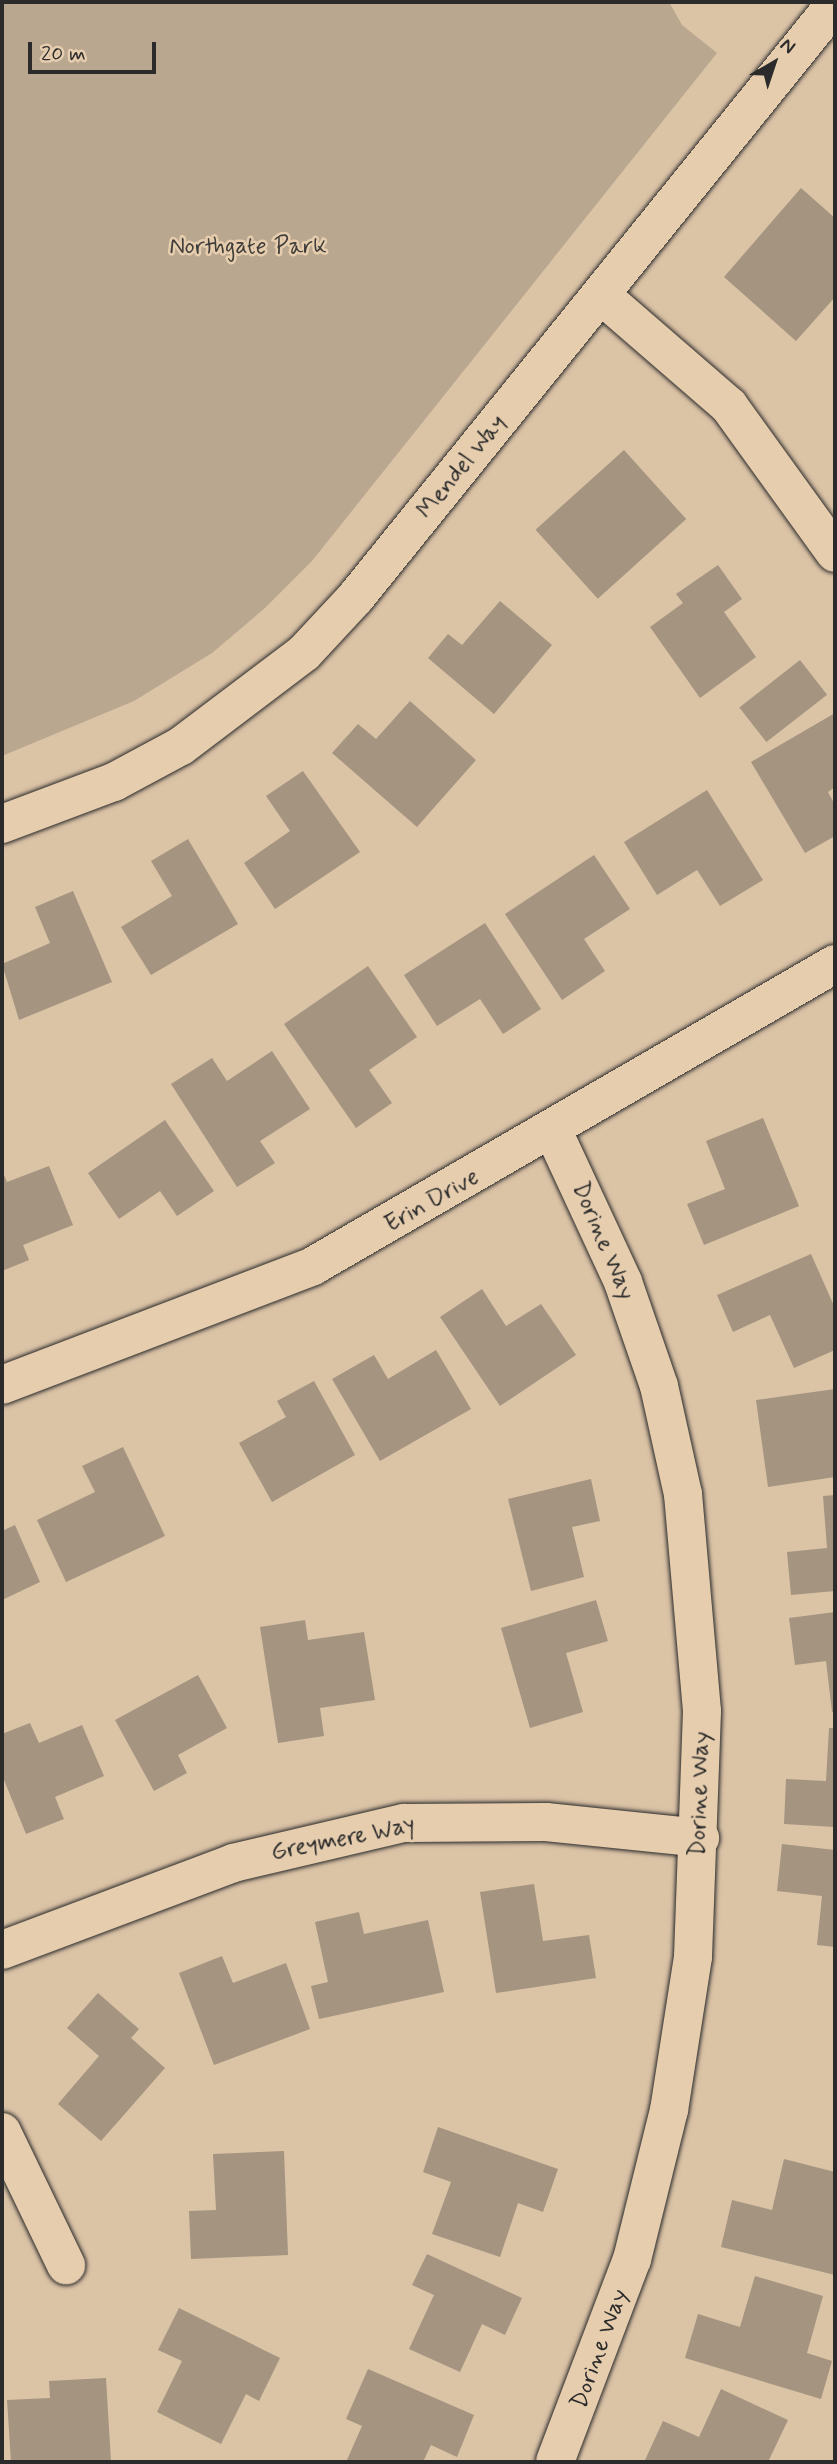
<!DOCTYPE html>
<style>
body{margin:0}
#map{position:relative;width:837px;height:2464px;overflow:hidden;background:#dbc3a6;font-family:Mynerve,sans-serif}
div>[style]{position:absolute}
.green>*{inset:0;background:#baa790}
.building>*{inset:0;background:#a49480;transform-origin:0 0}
.roads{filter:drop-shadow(0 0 2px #2b2b2b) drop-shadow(0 0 2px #2b2b2b)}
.minor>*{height:38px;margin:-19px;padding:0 19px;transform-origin:19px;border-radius:19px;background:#e6cdae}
span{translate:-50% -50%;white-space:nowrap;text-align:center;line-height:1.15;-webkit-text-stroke:5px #e6cdae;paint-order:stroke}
.park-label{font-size:24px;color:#403e3a}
.street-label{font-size:24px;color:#2b2b2b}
.frame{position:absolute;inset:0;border:4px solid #2b2b2b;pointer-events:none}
.north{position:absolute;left:739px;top:28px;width:70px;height:70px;-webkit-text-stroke:5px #e6cdae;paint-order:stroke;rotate:39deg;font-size:19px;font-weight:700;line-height:28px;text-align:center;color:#2b2b2b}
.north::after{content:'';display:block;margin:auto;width:24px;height:32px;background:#2b2b2b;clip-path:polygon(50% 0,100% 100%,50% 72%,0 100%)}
.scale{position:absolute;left:28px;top:42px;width:128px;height:32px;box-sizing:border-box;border:4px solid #2b2b2b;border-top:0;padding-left:9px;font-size:21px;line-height:24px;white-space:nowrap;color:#2b2b2b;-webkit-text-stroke:5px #e6cdae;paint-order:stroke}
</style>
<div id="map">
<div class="green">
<div style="clip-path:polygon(2px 2px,669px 2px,682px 25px,717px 53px,312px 561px,265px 608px,212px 653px,134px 701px,2px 756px)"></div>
</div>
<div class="building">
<div style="clip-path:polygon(801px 188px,835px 218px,835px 297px,796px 341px,724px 277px)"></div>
<div style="left:624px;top:450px;width:93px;height:119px;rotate:48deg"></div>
<div style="clip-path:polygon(718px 565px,742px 599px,724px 612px,756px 657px,700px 698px,650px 627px,683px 603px,676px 594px)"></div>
<div style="clip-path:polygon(500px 601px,552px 645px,494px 714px,428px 658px,448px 634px,462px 645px)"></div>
<div style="left:800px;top:660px;width:44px;height:77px;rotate:52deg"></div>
<div style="clip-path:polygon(410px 701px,476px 760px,417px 827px,332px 753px,358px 724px,376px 739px)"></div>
<div style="clip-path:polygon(835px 713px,835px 787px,828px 792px,835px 805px,835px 836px,805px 853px,751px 762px)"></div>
<div style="clip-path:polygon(303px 771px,360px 852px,275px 909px,244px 863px,290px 831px,266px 796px)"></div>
<div style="clip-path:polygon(707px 790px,763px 880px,720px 906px,697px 870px,657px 895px,624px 842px)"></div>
<div style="clip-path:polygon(188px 839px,238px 924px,151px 975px,121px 927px,172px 896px,151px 861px)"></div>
<div style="clip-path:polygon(594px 855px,630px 909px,584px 939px,605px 971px,562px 1000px,505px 914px)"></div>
<div style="clip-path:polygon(73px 891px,112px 982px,19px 1020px,2px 964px,50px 943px,35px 907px)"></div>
<div style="clip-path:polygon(485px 923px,541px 1009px,503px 1034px,480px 999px,437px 1026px,404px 975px)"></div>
<div style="clip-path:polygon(368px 966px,417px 1037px,369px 1070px,392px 1103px,356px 1128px,284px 1024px)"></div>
<div style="clip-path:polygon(272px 1051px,310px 1109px,260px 1141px,275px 1163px,237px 1187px,171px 1084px,212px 1058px,227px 1081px)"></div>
<div style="clip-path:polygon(763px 1118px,799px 1206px,704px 1245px,687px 1204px,725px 1189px,706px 1141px)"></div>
<div style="clip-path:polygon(165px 1120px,214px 1191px,177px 1216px,160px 1191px,119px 1219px,88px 1173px)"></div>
<div style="clip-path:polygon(49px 1166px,73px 1225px,23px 1245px,29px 1260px,2px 1271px,2px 1170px,7px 1182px)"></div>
<div style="clip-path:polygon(811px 1254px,835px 1308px,835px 1350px,794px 1368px,770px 1315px,733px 1332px,717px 1295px)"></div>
<div style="clip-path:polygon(482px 1289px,506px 1326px,541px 1304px,576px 1355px,500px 1406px,440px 1317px)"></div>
<div style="clip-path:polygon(436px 1350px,471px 1409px,380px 1461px,332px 1379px,374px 1355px,388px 1379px)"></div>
<div style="clip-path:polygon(314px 1381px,355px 1455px,272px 1502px,239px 1443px,286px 1417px,277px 1401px)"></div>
<div style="clip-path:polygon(835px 1389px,835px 1477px,768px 1487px,756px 1400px)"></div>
<div style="clip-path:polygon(123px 1447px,165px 1536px,66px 1582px,37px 1520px,95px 1492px,82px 1466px)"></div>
<div style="clip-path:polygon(591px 1479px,600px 1521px,572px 1527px,584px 1577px,531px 1591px,508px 1499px)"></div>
<div style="clip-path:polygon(835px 1495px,835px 1591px,791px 1595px,787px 1552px,827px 1548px,823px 1496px)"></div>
<div style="clip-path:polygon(15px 1525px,40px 1582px,2px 1600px,2px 1531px)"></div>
<div style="clip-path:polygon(596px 1600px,608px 1641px,566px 1653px,583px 1712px,530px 1728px,501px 1628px)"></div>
<div style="clip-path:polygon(835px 1612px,835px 1711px,832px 1712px,826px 1661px,795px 1665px,789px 1618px)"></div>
<div style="clip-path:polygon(305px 1620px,308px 1640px,364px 1632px,375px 1700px,320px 1708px,324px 1736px,278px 1743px,260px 1627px)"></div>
<div style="clip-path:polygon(198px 1675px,227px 1728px,178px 1755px,187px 1773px,154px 1791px,115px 1720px)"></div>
<div style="clip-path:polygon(30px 1723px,39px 1743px,82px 1725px,104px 1776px,55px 1797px,64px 1819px,26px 1834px,2px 1775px,2px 1734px)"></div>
<div style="clip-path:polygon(829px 1728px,835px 1728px,835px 1827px,784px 1824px,786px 1779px,826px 1781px)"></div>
<div style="clip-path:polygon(782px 1844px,835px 1850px,835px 1947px,817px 1945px,822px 1896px,777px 1891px)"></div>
<div style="clip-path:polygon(534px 1884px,543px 1941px,589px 1935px,596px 1978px,496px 1993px,480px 1892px)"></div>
<div style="clip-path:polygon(359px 1912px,364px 1934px,428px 1920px,444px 1992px,319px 2019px,311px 1986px,328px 1982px,315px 1922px)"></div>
<div style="clip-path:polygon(222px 1956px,233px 1983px,286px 1963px,310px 2029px,214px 2065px,179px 1973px)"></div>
<div style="clip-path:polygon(98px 1993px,139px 2029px,131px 2038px,165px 2068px,101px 2141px,58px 2104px,99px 2056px,67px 2028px)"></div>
<div style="clip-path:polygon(438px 2127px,558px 2169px,543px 2212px,518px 2203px,500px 2257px,432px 2234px,451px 2182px,423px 2172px)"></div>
<div style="clip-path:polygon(284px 2151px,288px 2255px,191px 2259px,189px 2211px,216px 2210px,213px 2154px)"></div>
<div style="clip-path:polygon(784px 2159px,835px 2172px,835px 2275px,721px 2247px,732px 2200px,772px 2210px)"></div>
<div style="clip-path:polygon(427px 2254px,522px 2298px,505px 2335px,482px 2324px,460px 2372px,409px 2349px,434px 2295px,412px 2285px)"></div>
<div style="clip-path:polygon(755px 2276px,823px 2296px,807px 2353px,832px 2361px,821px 2399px,685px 2358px,698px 2314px,740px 2327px)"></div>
<div style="clip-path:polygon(179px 2308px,280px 2358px,259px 2401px,246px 2394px,221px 2444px,157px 2412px,182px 2361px,158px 2350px)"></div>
<div style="clip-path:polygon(368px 2369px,474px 2415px,457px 2457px,431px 2445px,423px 2462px,346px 2462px,362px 2426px,346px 2419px)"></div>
<div style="clip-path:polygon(106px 2378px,111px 2462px,11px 2462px,7px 2400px,50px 2398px,49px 2381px)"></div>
<div style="clip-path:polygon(721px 2389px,788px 2420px,768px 2462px,645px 2460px,663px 2421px,699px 2437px)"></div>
</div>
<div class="roads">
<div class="minor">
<div style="left:601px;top:295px;width:169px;rotate:40.9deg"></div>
<div style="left:729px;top:406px;width:181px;rotate:54.2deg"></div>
<div style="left:2px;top:824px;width:120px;rotate:-20.6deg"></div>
<div style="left:114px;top:782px;width:76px;rotate:-28.2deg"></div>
<div style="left:181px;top:746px;width:154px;rotate:-37.1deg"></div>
<div style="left:304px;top:653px;width:76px;rotate:-47.1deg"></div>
<div style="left:356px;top:597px;width:762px;rotate:-51.07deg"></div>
<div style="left:553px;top:1131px;width:166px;rotate:65.1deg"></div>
<div style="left:623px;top:1282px;width:110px;rotate:70.9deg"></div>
<div style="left:659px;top:1386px;width:111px;rotate:77.5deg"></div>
<div style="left:683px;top:1494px;width:218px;rotate:85deg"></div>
<div style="left:702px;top:1711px;width:246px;rotate:92.1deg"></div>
<div style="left:693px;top:1957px;width:155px;rotate:98.9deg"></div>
<div style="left:669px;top:2110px;width:154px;rotate:103.9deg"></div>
<div style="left:632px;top:2259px;width:217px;rotate:110.8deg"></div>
<div style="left:2px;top:1385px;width:333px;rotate:-20.9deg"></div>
<div style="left:313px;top:1266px;width:603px;rotate:-30.05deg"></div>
<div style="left:2px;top:1950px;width:247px;rotate:-20.6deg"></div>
<div style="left:233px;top:1863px;width:176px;rotate:-13.2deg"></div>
<div style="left:404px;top:1823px;width:142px;rotate:-0.4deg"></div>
<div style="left:546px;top:1822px;width:155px;rotate:5.9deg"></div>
<div style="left:2px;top:2132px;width:148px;rotate:64.3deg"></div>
</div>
</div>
<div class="park-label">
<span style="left:248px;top:247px">Northgate Park</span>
</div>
<div class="street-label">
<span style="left:462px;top:467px;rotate:-51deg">Mendel Way</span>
<span style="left:432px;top:1201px;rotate:-30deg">Erin Drive</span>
<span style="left:603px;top:1241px;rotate:67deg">Dorine Way</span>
<span style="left:700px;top:1794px;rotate:-88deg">Dorine Way</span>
<span style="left:343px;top:1839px;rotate:-11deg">Greymere Way</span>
<span style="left:600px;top:2349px;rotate:-70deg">Dorine Way</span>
</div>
<div class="frame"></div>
<div class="north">N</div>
<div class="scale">20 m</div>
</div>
